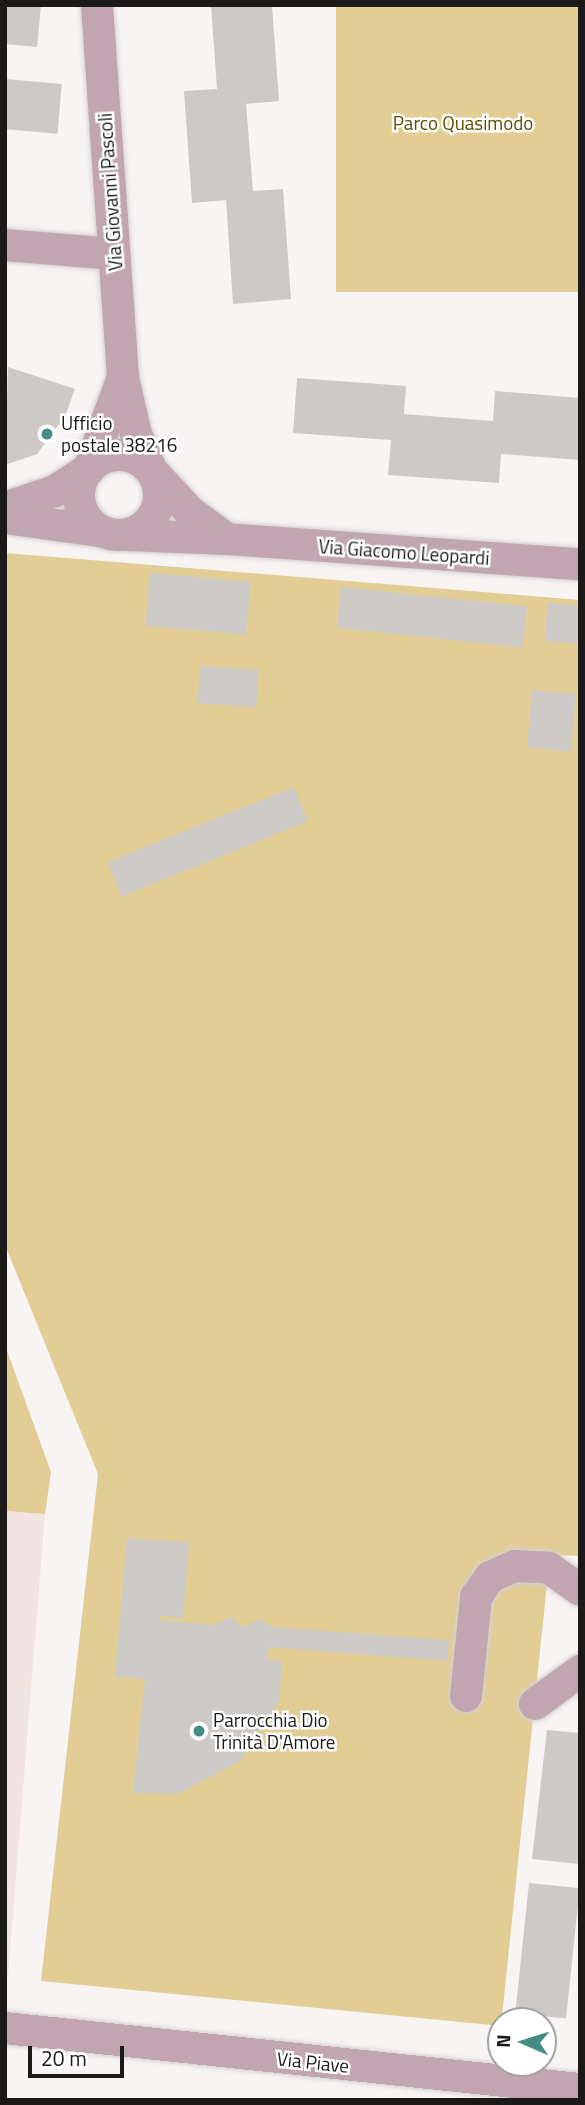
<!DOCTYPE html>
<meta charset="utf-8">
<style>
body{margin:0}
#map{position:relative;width:585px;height:2105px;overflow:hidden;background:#f8f4f4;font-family:"Titillium Web",sans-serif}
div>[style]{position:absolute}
.built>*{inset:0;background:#f1e4e3}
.green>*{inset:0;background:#e2cd95;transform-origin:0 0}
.building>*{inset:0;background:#ccc9c7;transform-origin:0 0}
.roads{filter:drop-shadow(0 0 2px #d5d1d1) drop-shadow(0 0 2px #d5d1d1)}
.minor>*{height:32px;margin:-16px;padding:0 16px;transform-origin:16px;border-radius:16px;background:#c1a6b1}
.minor>.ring{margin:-16px;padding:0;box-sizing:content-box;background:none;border:32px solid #c1a6b1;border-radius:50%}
.dots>*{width:19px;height:19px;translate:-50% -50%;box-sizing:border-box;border:4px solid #fff;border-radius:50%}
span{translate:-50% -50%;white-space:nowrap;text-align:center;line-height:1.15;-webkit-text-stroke:5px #fff;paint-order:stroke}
.park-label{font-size:19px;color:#614c01}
.street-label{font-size:19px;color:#1b1a19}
.poi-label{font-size:19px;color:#1b1a19}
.left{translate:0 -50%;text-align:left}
.frame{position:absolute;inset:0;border:7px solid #1b1a19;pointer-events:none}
.north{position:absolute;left:487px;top:2007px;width:70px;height:70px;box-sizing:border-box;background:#fff;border:2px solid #a4a3a3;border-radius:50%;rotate:273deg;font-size:19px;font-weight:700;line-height:28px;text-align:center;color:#1b1a19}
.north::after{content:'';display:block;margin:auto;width:24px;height:32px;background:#458c86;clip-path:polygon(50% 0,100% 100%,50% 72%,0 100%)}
.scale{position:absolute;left:28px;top:2046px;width:96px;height:32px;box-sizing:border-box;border:4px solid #1b1a19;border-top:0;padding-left:9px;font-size:21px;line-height:24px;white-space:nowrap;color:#1b1a19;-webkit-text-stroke:5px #fff;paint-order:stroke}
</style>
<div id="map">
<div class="built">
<div style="clip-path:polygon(5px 1511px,45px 1514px,8px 1977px,5px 1977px)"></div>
</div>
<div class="green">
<div style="left:336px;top:5px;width:244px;height:287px"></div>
<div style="clip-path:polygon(5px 553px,580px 600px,580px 1556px,550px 1555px,501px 2026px,41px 1981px,98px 1474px,5px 1245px)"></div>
<div style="clip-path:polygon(5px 1345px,51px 1472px,45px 1514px,5px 1511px)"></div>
</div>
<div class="building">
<div style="clip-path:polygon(5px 5px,41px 5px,37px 47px,5px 44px)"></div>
<div style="clip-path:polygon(211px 5px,272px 5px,279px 101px,246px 104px,253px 191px,283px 189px,291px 299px,233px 304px,226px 200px,192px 203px,184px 91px,217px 89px)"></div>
<div style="left:5px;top:79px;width:57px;height:50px;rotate:5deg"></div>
<div style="clip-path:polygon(8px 367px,75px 389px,65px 416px,37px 454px,5px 465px)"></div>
<div style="clip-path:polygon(297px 378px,406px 386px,404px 414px,493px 421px,495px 391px,580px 398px,580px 460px,501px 454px,499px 483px,388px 475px,391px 440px,293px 433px)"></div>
<div style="left:150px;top:573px;width:101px;height:53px;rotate:5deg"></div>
<div style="left:341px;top:587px;width:187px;height:41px;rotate:6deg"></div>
<div style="left:548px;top:603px;width:32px;height:38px;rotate:5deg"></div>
<div style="left:200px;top:666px;width:59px;height:37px;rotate:4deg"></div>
<div style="left:532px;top:690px;width:44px;height:58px;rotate:5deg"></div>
<div style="left:294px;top:787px;width:37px;height:201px;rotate:68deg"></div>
<div style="clip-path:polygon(127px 1538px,189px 1542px,183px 1618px,160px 1616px,160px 1620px,215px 1625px,230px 1617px,243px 1627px,259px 1619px,272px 1627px,449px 1640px,447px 1661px,269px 1647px,267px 1659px,282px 1661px,279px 1701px,240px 1761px,178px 1794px,133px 1793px,145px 1679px,115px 1677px)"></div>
<div style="clip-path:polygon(547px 1730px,580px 1733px,580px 1864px,532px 1859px)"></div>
<div style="left:529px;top:1883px;width:51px;height:131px;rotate:6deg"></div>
</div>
<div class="roads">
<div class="minor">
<div style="left:97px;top:5px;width:374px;rotate:86deg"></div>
<div style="left:123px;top:378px;width:57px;rotate:76.9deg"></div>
<div style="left:136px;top:434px;width:39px;rotate:67deg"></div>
<div style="left:151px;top:470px;width:57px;rotate:47.1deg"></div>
<div style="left:190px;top:512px;width:46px;rotate:36.1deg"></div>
<div style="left:227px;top:539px;width:100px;rotate:-177.7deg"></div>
<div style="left:5px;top:245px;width:109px;rotate:4.7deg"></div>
<div class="ring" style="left:79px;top:455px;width:48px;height:48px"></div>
<div style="left:5px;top:508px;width:53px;rotate:-18.8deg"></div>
<div style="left:55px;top:491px;width:40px;rotate:-32.9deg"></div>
<div style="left:89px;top:469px;width:95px;rotate:-69.7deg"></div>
<div style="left:5px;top:518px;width:96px;rotate:7.8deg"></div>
<div style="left:227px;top:539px;width:354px;rotate:4.1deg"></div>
<div style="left:466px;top:1696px;width:100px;rotate:-84.2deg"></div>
<div style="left:476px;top:1597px;width:24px;rotate:-55deg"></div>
<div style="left:490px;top:1577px;width:27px;rotate:-24deg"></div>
<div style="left:515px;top:1566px;width:34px;rotate:3deg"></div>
<div style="left:549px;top:1568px;width:38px;rotate:35deg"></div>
<div style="left:535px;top:1704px;width:56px;rotate:-36.3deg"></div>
<div style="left:5px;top:2028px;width:578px;rotate:6.06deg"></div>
</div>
</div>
<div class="dots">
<div style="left:47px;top:434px;background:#458c86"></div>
<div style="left:199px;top:1731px;background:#458c86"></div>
</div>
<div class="park-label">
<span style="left:463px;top:123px">Parco Quasimodo</span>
</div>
<div class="street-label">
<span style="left:110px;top:192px;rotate:-94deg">Via Giovanni Pascoli</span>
<span style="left:404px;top:552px;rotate:4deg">Via Giacomo Leopardi</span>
<span style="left:313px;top:2062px;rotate:6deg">Via Piave</span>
</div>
<div class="poi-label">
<span class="left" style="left:61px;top:434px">Ufficio<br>postale 38216</span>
<span class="left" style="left:213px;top:1731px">Parrocchia Dio<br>Trinità D'Amore</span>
</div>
<div class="frame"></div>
<div class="north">N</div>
<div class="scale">20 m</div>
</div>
